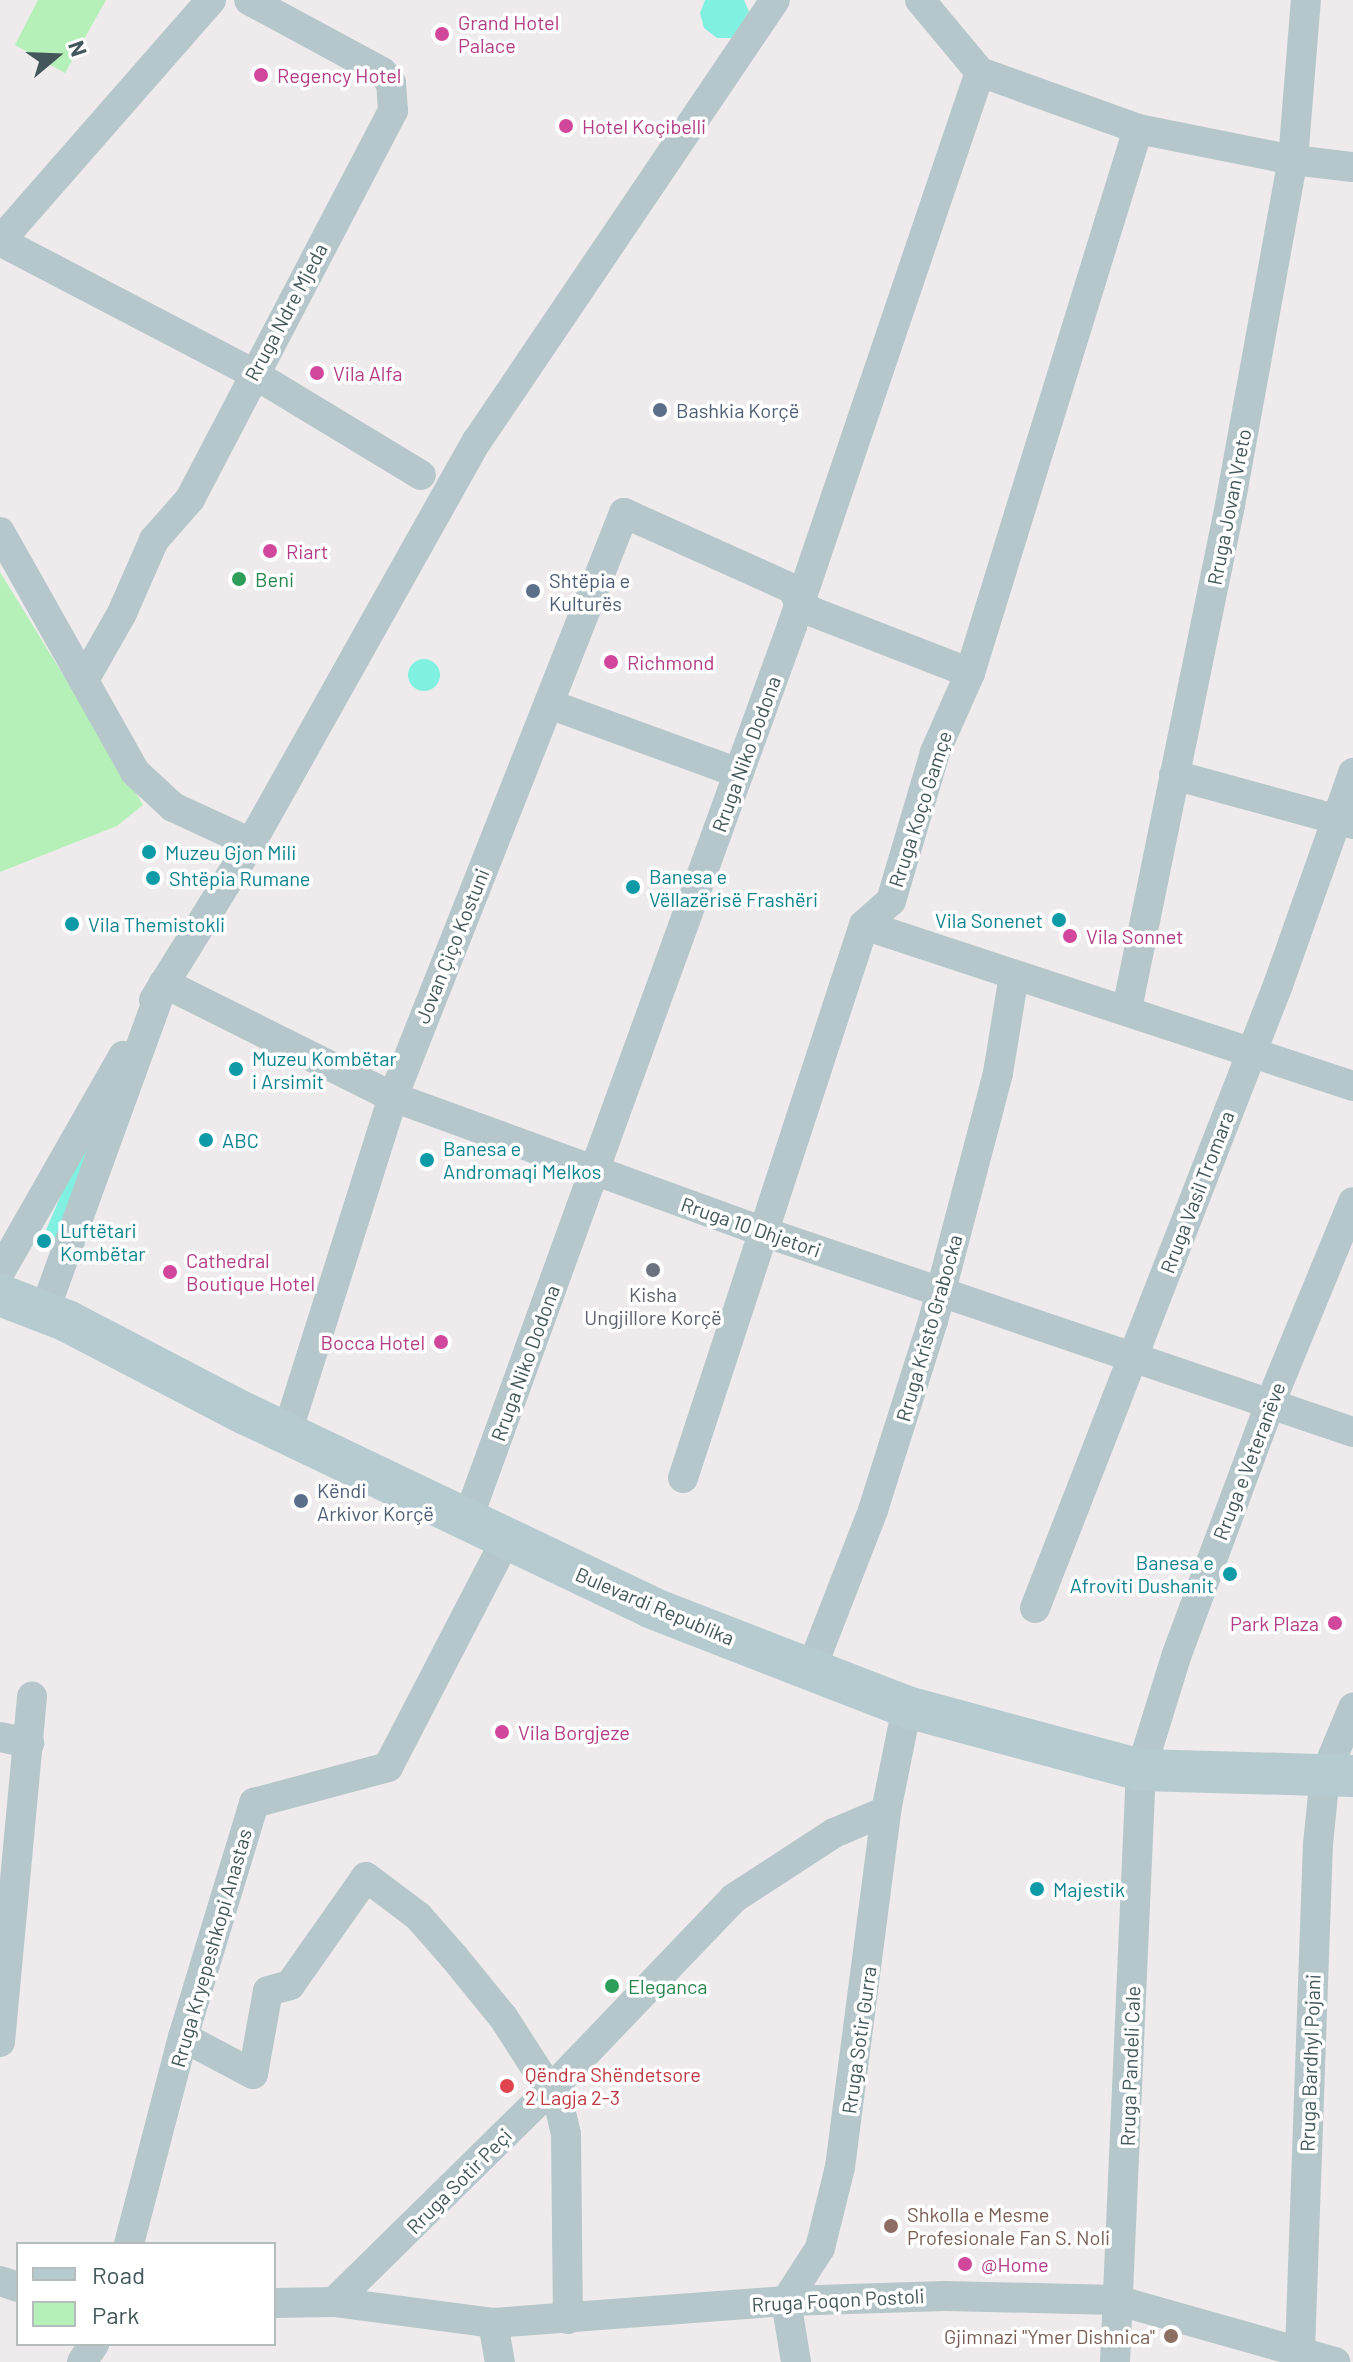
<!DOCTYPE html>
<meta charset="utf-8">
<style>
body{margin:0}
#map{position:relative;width:1353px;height:2362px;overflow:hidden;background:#efebec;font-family:Barlow,sans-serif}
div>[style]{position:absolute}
.green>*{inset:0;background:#b5f0b8}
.water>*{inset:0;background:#80f0e0;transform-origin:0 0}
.round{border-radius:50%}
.street>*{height:30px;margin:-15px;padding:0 15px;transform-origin:15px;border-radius:15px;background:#b5c7ca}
.secondary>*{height:42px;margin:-21px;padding:0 21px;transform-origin:21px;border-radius:21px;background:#b5cbcf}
.dots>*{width:22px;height:22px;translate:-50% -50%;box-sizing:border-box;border:4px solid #fff;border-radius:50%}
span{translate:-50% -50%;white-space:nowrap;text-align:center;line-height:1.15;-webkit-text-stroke:7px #fff;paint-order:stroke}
.hotel-label{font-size:20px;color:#b23c85}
.left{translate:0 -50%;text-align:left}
.right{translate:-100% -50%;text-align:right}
.street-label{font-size:20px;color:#43575a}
.service-label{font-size:20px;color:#4e5e75}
.leisure-label{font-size:20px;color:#27864d}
.culture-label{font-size:20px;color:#0d838f}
.worship-label{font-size:20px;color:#5b616d}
.health-label{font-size:20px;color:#be3a42}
.education-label{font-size:20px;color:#785e54}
.legend{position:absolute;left:16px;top:2242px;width:260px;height:104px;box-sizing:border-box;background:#fff;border:2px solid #b4bcbd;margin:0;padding:10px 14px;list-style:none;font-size:24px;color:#43575a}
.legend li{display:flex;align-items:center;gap:16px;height:40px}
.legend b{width:40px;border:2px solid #b4bcbd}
.north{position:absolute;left:16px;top:16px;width:80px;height:80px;-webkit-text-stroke:6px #fff;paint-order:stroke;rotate:71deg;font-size:22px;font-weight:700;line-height:32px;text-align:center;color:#43575a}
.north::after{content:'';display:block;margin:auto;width:28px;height:36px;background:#43575a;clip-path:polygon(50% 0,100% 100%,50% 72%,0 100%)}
</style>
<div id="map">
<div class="green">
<div style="clip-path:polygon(38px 0,106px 0,65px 73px,15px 45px)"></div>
<div style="clip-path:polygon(0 572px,143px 805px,117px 826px,0 872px)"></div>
</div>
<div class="water">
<div style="clip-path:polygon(705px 0,744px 0,749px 12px,733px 38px,717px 38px,704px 28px,700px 13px)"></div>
<div class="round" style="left:408px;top:659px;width:32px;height:32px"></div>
<div style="left:86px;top:1136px;width:15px;height:106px;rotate:23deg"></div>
</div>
<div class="street">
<div style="left:211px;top:0;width:320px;rotate:131.2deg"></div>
<div style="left:0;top:241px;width:287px;rotate:27.6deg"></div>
<div style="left:254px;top:374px;width:195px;rotate:31.2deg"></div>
<div style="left:920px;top:0;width:94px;rotate:50.2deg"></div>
<div style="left:980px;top:72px;width:168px;rotate:19.8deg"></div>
<div style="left:1138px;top:129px;width:158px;rotate:11.3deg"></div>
<div style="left:1293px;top:160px;width:60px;rotate:6.7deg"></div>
<div style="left:0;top:532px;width:275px;rotate:60.6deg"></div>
<div style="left:135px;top:772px;width:52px;rotate:42.6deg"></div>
<div style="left:173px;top:807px;width:86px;rotate:24.8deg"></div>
<div style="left:84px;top:680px;width:77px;rotate:-60.4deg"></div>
<div style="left:122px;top:613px;width:80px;rotate:-66.3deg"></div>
<div style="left:154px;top:540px;width:55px;rotate:-48.7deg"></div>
<div style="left:190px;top:499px;width:438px;rotate:-62.4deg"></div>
<div style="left:393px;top:111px;width:28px;rotate:-94deg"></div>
<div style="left:391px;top:83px;width:14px;rotate:-129deg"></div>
<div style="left:382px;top:72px;width:151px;rotate:-151.6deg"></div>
<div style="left:549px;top:704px;width:202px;rotate:20deg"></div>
<div style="left:1174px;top:775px;width:186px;rotate:15.3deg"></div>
<div style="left:864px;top:925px;width:515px;rotate:18.22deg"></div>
<div style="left:154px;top:1000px;width:185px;rotate:-58.3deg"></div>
<div style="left:251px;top:843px;width:461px;rotate:-60.7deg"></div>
<div style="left:477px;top:441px;width:532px;rotate:-55.95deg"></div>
<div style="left:1127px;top:1009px;width:514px;rotate:-78.45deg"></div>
<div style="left:1230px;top:505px;width:351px;rotate:-79.7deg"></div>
<div style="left:1293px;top:160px;width:161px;rotate:-85.4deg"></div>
<div style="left:0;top:1272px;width:249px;rotate:-60.3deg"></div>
<div style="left:44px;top:1312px;width:350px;rotate:-70deg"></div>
<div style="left:164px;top:983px;width:256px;rotate:26.5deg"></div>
<div style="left:393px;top:1097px;width:398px;rotate:20deg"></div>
<div style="left:767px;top:1233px;width:619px;rotate:18.76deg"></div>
<div style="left:287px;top:1433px;width:352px;rotate:-72.5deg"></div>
<div style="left:393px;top:1097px;width:628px;rotate:-68.42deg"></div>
<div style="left:624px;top:513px;width:185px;rotate:24.2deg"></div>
<div style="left:793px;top:589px;width:15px;rotate:67deg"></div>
<div style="left:799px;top:603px;width:17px;rotate:33deg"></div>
<div style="left:813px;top:612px;width:168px;rotate:21.2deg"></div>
<div style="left:683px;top:1478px;width:582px;rotate:-71.88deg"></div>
<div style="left:864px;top:925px;width:36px;rotate:-42deg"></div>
<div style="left:891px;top:901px;width:155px;rotate:-73.5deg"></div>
<div style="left:935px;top:752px;width:86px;rotate:-66.1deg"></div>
<div style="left:970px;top:673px;width:569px;rotate:-72.84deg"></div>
<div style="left:467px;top:1521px;width:952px;rotate:-70.04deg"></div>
<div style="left:792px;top:626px;width:585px;rotate:-71.26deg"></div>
<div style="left:1035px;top:1608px;width:669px;rotate:-68.69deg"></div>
<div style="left:1278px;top:985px;width:225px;rotate:-70.5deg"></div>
<div style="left:810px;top:1672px;width:174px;rotate:-68.7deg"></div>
<div style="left:873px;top:1510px;width:198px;rotate:-72.4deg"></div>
<div style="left:933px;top:1321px;width:256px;rotate:-75.3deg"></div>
<div style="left:998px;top:1073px;width:99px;rotate:-80.7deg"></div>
<div style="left:0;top:1737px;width:30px;rotate:12deg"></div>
<div style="left:183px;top:2037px;width:79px;rotate:27.9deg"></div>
<div style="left:253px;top:2074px;width:84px;rotate:-79.8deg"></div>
<div style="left:268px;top:1991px;width:23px;rotate:-15deg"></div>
<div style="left:290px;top:1985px;width:132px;rotate:-54.9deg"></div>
<div style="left:366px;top:1877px;width:65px;rotate:36.9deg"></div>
<div style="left:418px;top:1916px;width:55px;rotate:48.7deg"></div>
<div style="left:454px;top:1957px;width:77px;rotate:50.8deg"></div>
<div style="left:503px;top:2017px;width:103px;rotate:57.2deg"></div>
<div style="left:559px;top:2104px;width:31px;rotate:77deg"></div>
<div style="left:566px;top:2134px;width:185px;rotate:89.4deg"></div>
<div style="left:0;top:2042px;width:347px;rotate:-84.7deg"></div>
<div style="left:129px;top:2244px;width:214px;rotate:-75.4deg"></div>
<div style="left:183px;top:2037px;width:245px;rotate:-73.1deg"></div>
<div style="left:254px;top:1803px;width:139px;rotate:-15deg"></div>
<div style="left:388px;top:1767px;width:257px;rotate:-62.6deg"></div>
<div style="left:0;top:2281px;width:19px;rotate:18deg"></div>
<div style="left:334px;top:2302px;width:304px;rotate:-44.5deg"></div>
<div style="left:551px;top:2089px;width:265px;rotate:-46.2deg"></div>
<div style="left:734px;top:1898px;width:119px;rotate:-33deg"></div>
<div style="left:834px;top:1833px;width:56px;rotate:-22.9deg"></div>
<div style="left:274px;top:2303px;width:60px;rotate:-1deg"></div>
<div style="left:334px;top:2302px;width:160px;rotate:7.5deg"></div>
<div style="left:493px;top:2323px;width:294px;rotate:-4.3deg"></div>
<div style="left:786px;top:2301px;width:159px;rotate:-1.8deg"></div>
<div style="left:945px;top:2296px;width:171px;rotate:1.3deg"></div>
<div style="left:1116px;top:2300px;width:228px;rotate:15.8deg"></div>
<div style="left:493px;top:2323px;width:40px;rotate:80deg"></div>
<div style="left:1300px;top:2351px;width:507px;rotate:-87.97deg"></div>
<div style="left:1318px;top:1844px;width:69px;rotate:-84.2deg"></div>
<div style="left:1325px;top:1775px;width:73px;rotate:-67.3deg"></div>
<div style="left:82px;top:2362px;width:22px;rotate:-56deg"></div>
<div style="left:796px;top:2362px;width:62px;rotate:-99.3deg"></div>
<div style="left:786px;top:2301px;width:63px;rotate:-57.3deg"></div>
<div style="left:820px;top:2248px;width:83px;rotate:-76.1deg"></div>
<div style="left:840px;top:2167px;width:359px;rotate:-82.6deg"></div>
<div style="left:886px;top:1811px;width:106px;rotate:-78.6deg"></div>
<div style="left:1115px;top:2362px;width:593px;rotate:-87.49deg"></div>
<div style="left:1141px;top:1770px;width:121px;rotate:-72.8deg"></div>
<div style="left:1177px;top:1654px;width:270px;rotate:-69.6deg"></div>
<div style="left:1271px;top:1401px;width:215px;rotate:-67.6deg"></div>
</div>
<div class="secondary">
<div style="left:0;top:1295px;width:72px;rotate:21.2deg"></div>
<div style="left:67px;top:1321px;width:202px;rotate:27.5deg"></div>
<div style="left:246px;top:1414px;width:450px;rotate:25.5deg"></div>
<div style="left:652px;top:1608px;width:274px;rotate:21.2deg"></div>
<div style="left:907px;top:1707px;width:242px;rotate:15.1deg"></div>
<div style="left:1141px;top:1770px;width:212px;rotate:1.6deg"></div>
</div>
<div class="dots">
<div style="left:442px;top:34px;background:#d1479c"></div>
<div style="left:261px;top:75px;background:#d1479c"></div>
<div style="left:566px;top:126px;background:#d1479c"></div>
<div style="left:317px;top:373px;background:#d1479c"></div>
<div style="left:660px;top:410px;background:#5c6f8a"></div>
<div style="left:270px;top:551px;background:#d1479c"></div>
<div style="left:239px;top:579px;background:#2e9e5b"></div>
<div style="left:533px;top:591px;background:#5c6f8a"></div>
<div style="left:611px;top:662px;background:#d1479c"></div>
<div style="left:149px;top:852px;background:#0f9aa8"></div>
<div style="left:153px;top:878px;background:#0f9aa8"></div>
<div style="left:633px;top:887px;background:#0f9aa8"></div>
<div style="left:1059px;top:920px;background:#0f9aa8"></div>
<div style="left:72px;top:924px;background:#0f9aa8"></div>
<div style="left:1070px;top:936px;background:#d1479c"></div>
<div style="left:236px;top:1069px;background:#0f9aa8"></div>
<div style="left:206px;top:1140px;background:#0f9aa8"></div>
<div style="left:427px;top:1160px;background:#0f9aa8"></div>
<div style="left:44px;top:1241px;background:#0f9aa8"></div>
<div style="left:653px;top:1270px;background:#6b7280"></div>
<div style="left:170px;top:1272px;background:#d1479c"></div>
<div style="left:441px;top:1342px;background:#d1479c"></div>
<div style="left:301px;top:1501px;background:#5c6f8a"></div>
<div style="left:1230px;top:1574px;background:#0f9aa8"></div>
<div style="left:1335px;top:1623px;background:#d1479c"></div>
<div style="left:502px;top:1732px;background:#d1479c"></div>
<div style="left:1037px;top:1889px;background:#0f9aa8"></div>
<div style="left:612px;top:1986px;background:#2e9e5b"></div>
<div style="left:507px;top:2086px;background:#e0444e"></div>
<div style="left:891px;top:2226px;background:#8d6e63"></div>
<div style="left:965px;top:2264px;background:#d1479c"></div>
<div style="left:1171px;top:2336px;background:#8d6e63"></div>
</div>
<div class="hotel-label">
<span class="left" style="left:458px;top:34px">Grand Hotel<br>Palace</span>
<span class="left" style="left:277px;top:75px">Regency Hotel</span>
<span class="left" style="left:582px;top:126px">Hotel Koçibelli</span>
<span class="left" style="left:333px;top:373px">Vila Alfa</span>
<span class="left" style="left:286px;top:551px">Riart</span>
<span class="left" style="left:627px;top:662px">Richmond</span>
<span class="left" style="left:1086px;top:936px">Vila Sonnet</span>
<span class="left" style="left:186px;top:1272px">Cathedral<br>Boutique Hotel</span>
<span class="right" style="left:425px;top:1342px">Bocca Hotel</span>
<span class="right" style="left:1319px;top:1623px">Park Plaza</span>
<span class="left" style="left:518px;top:1732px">Vila Borgjeze</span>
<span class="left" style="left:981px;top:2264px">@Home</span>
</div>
<div class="street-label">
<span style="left:286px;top:312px;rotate:-62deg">Rruga Ndre Mjeda</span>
<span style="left:1229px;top:507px;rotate:-79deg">Rruga Jovan Vreto</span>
<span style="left:746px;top:754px;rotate:-70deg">Rruga Niko Dodona</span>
<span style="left:920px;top:809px;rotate:-72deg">Rruga Koço Gamçe</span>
<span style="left:452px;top:946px;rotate:-68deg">Jovan Çiço Kostuni</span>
<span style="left:1197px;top:1192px;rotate:-69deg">Rruga Vasil Tromara</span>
<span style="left:751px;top:1227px;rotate:19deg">Rruga 10 Dhjetori</span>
<span style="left:929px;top:1328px;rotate:-74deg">Rruga Kristo Grabocka</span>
<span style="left:525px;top:1363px;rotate:-70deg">Rruga Niko Dodona</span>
<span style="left:1249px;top:1461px;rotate:-69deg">Rruga e Veteranëve</span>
<span style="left:655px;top:1606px;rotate:23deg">Bulevardi Republika</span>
<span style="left:211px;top:1948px;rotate:-74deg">Rruga Kryepeshkopi Anastas</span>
<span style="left:859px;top:2040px;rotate:-82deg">Rruga Sotir Gurra</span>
<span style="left:1310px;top:2063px;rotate:-88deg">Rruga Bardhyl Pojani</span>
<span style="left:1130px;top:2066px;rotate:-88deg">Rruga Pandeli Cale</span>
<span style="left:459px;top:2181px;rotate:-45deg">Rruga Sotir Peçi</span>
<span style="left:838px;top:2300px;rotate:-3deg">Rruga Foqon Postoli</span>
</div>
<div class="service-label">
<span class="left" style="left:676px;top:410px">Bashkia Korçë</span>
<span class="left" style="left:549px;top:592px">Shtëpia e<br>Kulturës</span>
<span class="left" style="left:317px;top:1502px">Këndi<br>Arkivor Korçë</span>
</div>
<div class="leisure-label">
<span class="left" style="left:255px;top:579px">Beni</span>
<span class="left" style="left:628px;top:1986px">Eleganca</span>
</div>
<div class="culture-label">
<span class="left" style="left:165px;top:852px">Muzeu Gjon Mili</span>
<span class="left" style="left:649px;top:888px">Banesa e<br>Vëllazërisë Frashëri</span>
<span class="left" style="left:169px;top:878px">Shtëpia Rumane</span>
<span class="right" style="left:1043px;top:920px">Vila Sonenet</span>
<span class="left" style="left:88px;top:924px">Vila Themistokli</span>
<span class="left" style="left:252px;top:1070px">Muzeu Kombëtar<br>i Arsimit</span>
<span class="left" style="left:222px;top:1140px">ABC</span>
<span class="left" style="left:443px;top:1160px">Banesa e<br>Andromaqi Melkos</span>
<span class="left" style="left:60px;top:1242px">Luftëtari<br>Kombëtar</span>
<span class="right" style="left:1214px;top:1574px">Banesa e<br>Afroviti Dushanit</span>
<span class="left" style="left:1053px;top:1889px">Majestik</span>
</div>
<div class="worship-label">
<span style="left:653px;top:1306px">Kisha<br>Ungjillore Korçë</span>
</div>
<div class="health-label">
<span class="left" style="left:525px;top:2086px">Qëndra Shëndetsore<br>2 Lagja 2-3</span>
</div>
<div class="education-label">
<span class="left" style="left:907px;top:2226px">Shkolla e Mesme<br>Profesionale Fan S. Noli</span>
<span class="right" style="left:1155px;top:2336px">Gjimnazi "Ymer Dishnica"</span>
</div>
<ul class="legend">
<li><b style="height:10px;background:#b5cbcf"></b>Road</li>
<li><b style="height:22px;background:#b5f0b8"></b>Park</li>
</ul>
<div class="north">N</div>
</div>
